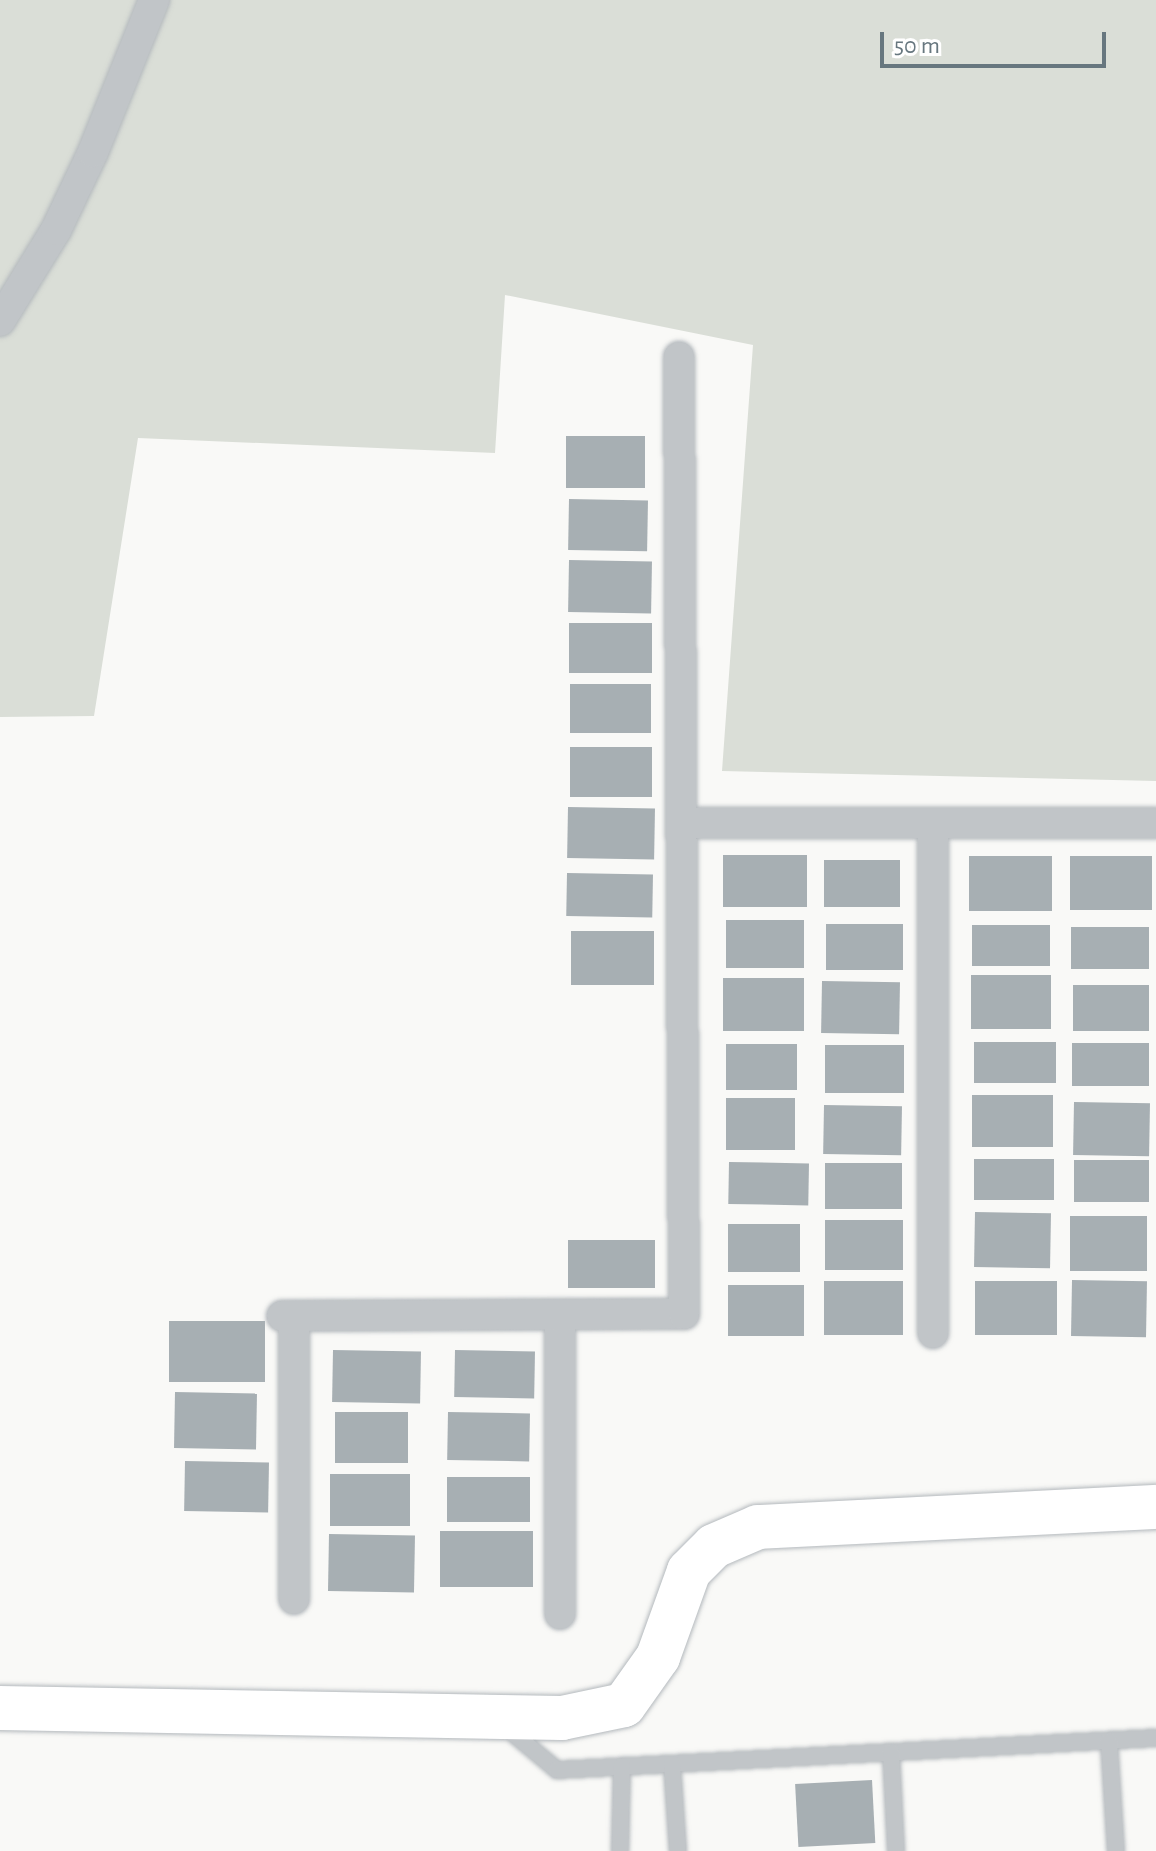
<!DOCTYPE html>
<style>
body{margin:0}
#map{position:relative;width:1156px;height:1851px;overflow:hidden;background:#f9f9f7;font-family:"Alegreya Sans",sans-serif}
div>[style]{position:absolute}
.green>*{inset:0;background:#daded7}
.building>*{inset:0;background:#a7afb3;transform-origin:0 0}
.roads{filter:drop-shadow(0 0 2px #b4b9bd) drop-shadow(0 0 2px #b4b9bd)}
.lane>*{height:16px;margin:-8px;padding:0 8px;transform-origin:8px;border-radius:8px;background:#c1c5c8}
.street>*{height:30px;margin:-15px;padding:0 15px;transform-origin:15px;border-radius:15px;background:#c1c5c8}
.secondary>*{height:44px;margin:-22px;padding:0 22px;transform-origin:22px;border-radius:22px;background:#fff}
span{translate:-50% -50%;white-space:nowrap;text-align:center;line-height:1.15;-webkit-text-stroke:8px #fff;paint-order:stroke}
.scale{position:absolute;left:880px;top:32px;width:226px;height:36px;box-sizing:border-box;border:4px solid #67777f;border-top:0;padding-left:10px;font-size:24px;line-height:28px;white-space:nowrap;color:#67777f;-webkit-text-stroke:6px #fff;paint-order:stroke}
</style>
<div id="map">
<div class="green">
<div style="clip-path:polygon(0 0,1156px 0,1156px 781px,722px 771px,753px 345px,505px 295px,495px 453px,138px 438px,94px 716px,0 717px)"></div>
</div>
<div class="building">
<div style="left:566px;top:436px;width:79px;height:52px"></div>
<div style="left:569px;top:499px;width:79px;height:51px;rotate:1deg"></div>
<div style="left:569px;top:560px;width:83px;height:52px;rotate:1deg"></div>
<div style="left:569px;top:623px;width:83px;height:50px"></div>
<div style="left:570px;top:684px;width:81px;height:49px"></div>
<div style="left:570px;top:747px;width:82px;height:50px"></div>
<div style="left:568px;top:807px;width:87px;height:51px;rotate:1deg"></div>
<div style="left:723px;top:855px;width:84px;height:52px"></div>
<div style="left:969px;top:856px;width:83px;height:55px"></div>
<div style="left:1070px;top:856px;width:82px;height:54px"></div>
<div style="left:824px;top:860px;width:76px;height:47px"></div>
<div style="left:567px;top:873px;width:86px;height:43px;rotate:1deg"></div>
<div style="left:726px;top:920px;width:78px;height:48px"></div>
<div style="left:826px;top:924px;width:77px;height:46px"></div>
<div style="left:972px;top:925px;width:78px;height:41px"></div>
<div style="left:1071px;top:927px;width:78px;height:42px"></div>
<div style="left:571px;top:931px;width:83px;height:54px"></div>
<div style="left:971px;top:975px;width:80px;height:54px"></div>
<div style="left:723px;top:978px;width:81px;height:53px"></div>
<div style="left:822px;top:981px;width:78px;height:52px;rotate:1deg"></div>
<div style="left:1073px;top:985px;width:76px;height:46px"></div>
<div style="left:974px;top:1042px;width:82px;height:41px"></div>
<div style="left:1072px;top:1043px;width:77px;height:43px"></div>
<div style="left:726px;top:1044px;width:71px;height:46px"></div>
<div style="left:825px;top:1045px;width:79px;height:48px"></div>
<div style="left:972px;top:1095px;width:81px;height:52px"></div>
<div style="left:726px;top:1098px;width:69px;height:52px"></div>
<div style="left:1074px;top:1102px;width:76px;height:53px;rotate:1deg"></div>
<div style="left:824px;top:1105px;width:78px;height:49px;rotate:1deg"></div>
<div style="left:974px;top:1159px;width:80px;height:41px"></div>
<div style="left:1074px;top:1160px;width:75px;height:42px"></div>
<div style="left:729px;top:1162px;width:80px;height:42px;rotate:1deg"></div>
<div style="left:825px;top:1163px;width:77px;height:46px"></div>
<div style="left:975px;top:1212px;width:76px;height:55px;rotate:1deg"></div>
<div style="left:1070px;top:1216px;width:77px;height:55px"></div>
<div style="left:825px;top:1220px;width:78px;height:50px"></div>
<div style="left:728px;top:1224px;width:72px;height:48px"></div>
<div style="left:568px;top:1240px;width:87px;height:48px"></div>
<div style="left:1072px;top:1280px;width:75px;height:56px;rotate:1deg"></div>
<div style="left:824px;top:1281px;width:79px;height:54px"></div>
<div style="left:975px;top:1281px;width:82px;height:54px"></div>
<div style="left:728px;top:1285px;width:76px;height:51px"></div>
<div style="left:169px;top:1321px;width:96px;height:61px"></div>
<div style="left:333px;top:1350px;width:88px;height:52px;rotate:1deg"></div>
<div style="left:455px;top:1350px;width:80px;height:47px;rotate:1deg"></div>
<div style="left:175px;top:1392px;width:82px;height:56px;rotate:1deg"></div>
<div style="left:335px;top:1412px;width:73px;height:51px"></div>
<div style="left:448px;top:1412px;width:82px;height:48px;rotate:1deg"></div>
<div style="left:185px;top:1461px;width:84px;height:50px;rotate:1deg"></div>
<div style="left:330px;top:1474px;width:80px;height:52px"></div>
<div style="left:447px;top:1477px;width:83px;height:45px"></div>
<div style="left:440px;top:1531px;width:93px;height:56px"></div>
<div style="left:329px;top:1534px;width:86px;height:57px;rotate:1deg"></div>
<div style="left:872px;top:1780px;width:63px;height:77px;rotate:87deg"></div>
</div>
<div class="roads">
<div class="lane">
<div style="left:503px;top:1725px;width:70px;rotate:39.8deg"></div>
<div style="left:557px;top:1770px;width:600px;rotate:-3.06deg"></div>
<div style="left:1109px;top:1741px;width:110px;rotate:86.4deg"></div>
<div style="left:891px;top:1752px;width:99px;rotate:87.1deg"></div>
<div style="left:672px;top:1764px;width:87px;rotate:86.1deg"></div>
<div style="left:620px;top:1851px;width:85px;rotate:-88.7deg"></div>
</div>
<div class="street">
<div style="left:0;top:321px;width:107px;rotate:-58.4deg"></div>
<div style="left:56px;top:230px;width:86px;rotate:-64.6deg"></div>
<div style="left:93px;top:152px;width:164px;rotate:-68.1deg"></div>
<div style="left:681px;top:823px;width:475px"></div>
<div style="left:933px;top:823px;width:510px;rotate:90deg"></div>
<div style="left:560px;top:1315px;width:299px;rotate:90deg"></div>
<div style="left:282px;top:1316px;width:402px;rotate:-0.3deg"></div>
<div style="left:684px;top:1314px;width:957px;rotate:-90.3deg"></div>
<div style="left:294px;top:1316px;width:283px;rotate:90deg"></div>
</div>
<div class="secondary">
<div style="left:0;top:1708px;width:562px;rotate:1.02deg"></div>
<div style="left:562px;top:1718px;width:63px;rotate:-11.8deg"></div>
<div style="left:624px;top:1705px;width:59px;rotate:-54.7deg"></div>
<div style="left:658px;top:1657px;width:91px;rotate:-70.2deg"></div>
<div style="left:689px;top:1571px;width:35px;rotate:-45deg"></div>
<div style="left:714px;top:1546px;width:48px;rotate:-23.4deg"></div>
<div style="left:758px;top:1527px;width:399px;rotate:-2.9deg"></div>
</div>
</div>
<div class="scale">50 m</div>
</div>
